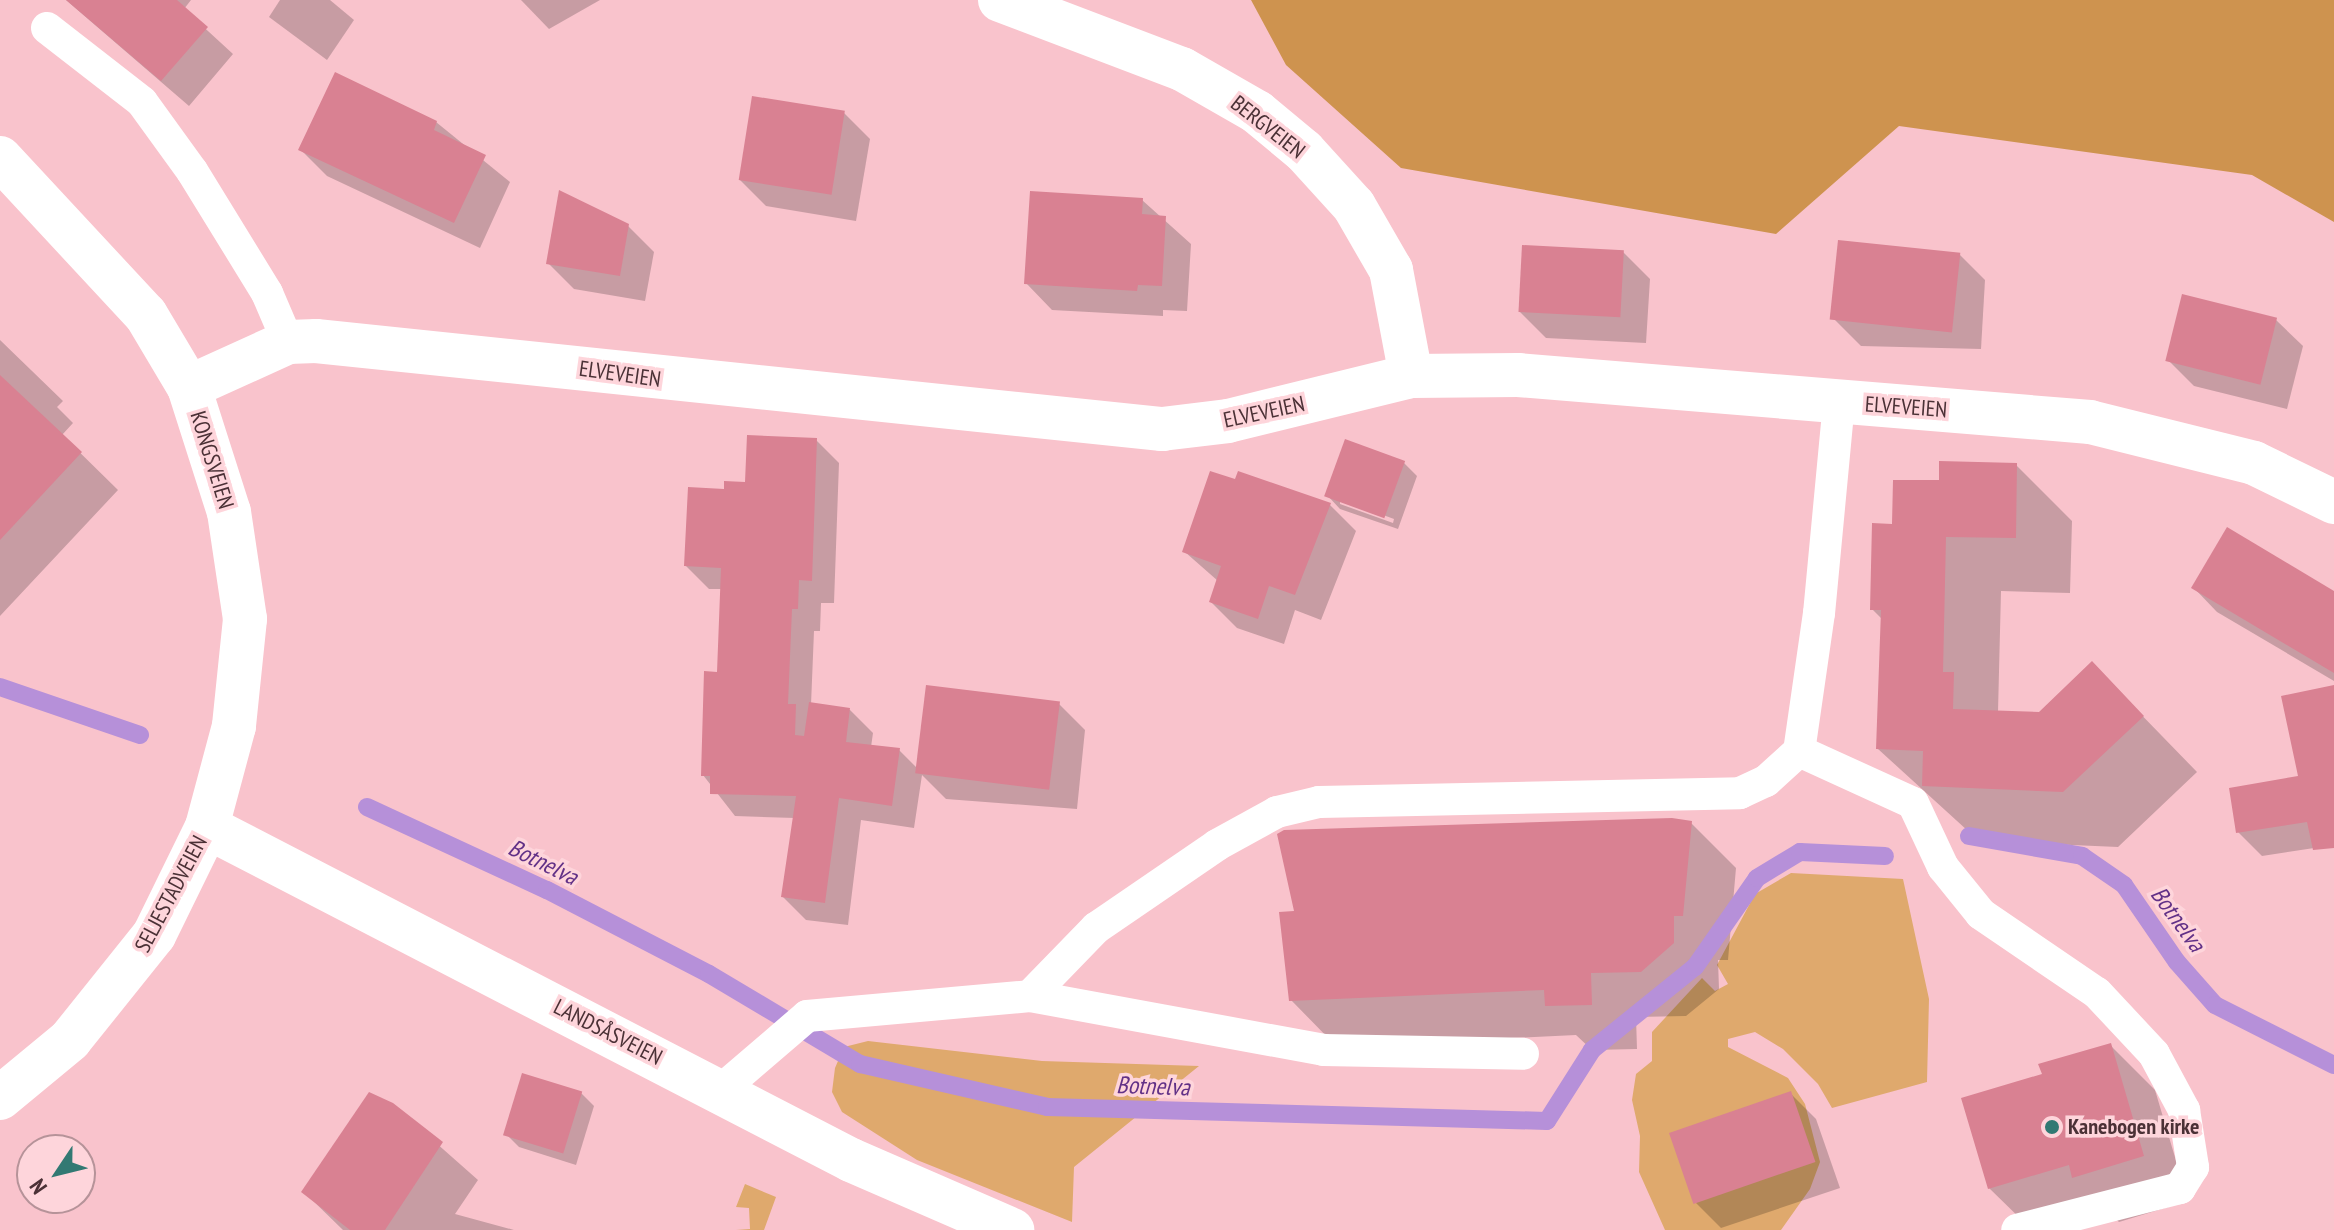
<!DOCTYPE html>
<meta charset="utf-8">
<style>
body{margin:0}
#map{position:relative;width:2334px;height:1230px;overflow:hidden;background:#f9c3cc;font-family:"PT Sans Narrow",sans-serif}
div>[style]{position:absolute}
.green>*{inset:0;background:#dfa96d}
.forest>*{inset:0;background:#ce934f}
.shadow>*{inset:0;background:#0003}
.stream>*{height:18px;margin:-9px;padding:0 9px;transform-origin:9px;border-radius:9px;background:#b690d9}
.building>*{inset:0;background:#d98192;transform-origin:0 0}
.service>*{height:32px;margin:-16px;padding:0 16px;transform-origin:16px;border-radius:16px;background:#fff}
.minor>*{height:44px;margin:-22px;padding:0 22px;transform-origin:22px;border-radius:22px;background:#fff}
.tertiary>*{height:44px;margin:-22px;padding:0 22px;transform-origin:22px;border-radius:22px;background:#fff}
.dots>*{width:22px;height:22px;translate:-50% -50%;box-sizing:border-box;border:4px solid #fed5db;border-radius:50%}
span{translate:-50% -50%;white-space:nowrap;text-align:center;line-height:1.15;-webkit-text-stroke:7px #fed5db;paint-order:stroke}
.street-label{font-size:22px;color:#4b3136}
.poi-label{font-size:22px;color:#4b3136;font-weight:700}
.left{translate:0 -50%;text-align:left}
.water-label{font-size:24px;color:#623187;font-style:italic}
.north{position:absolute;left:16px;top:1134px;width:80px;height:80px;box-sizing:border-box;background:#fed5db;border:2px solid #b69399;border-radius:50%;rotate:235deg;font-size:22px;font-weight:700;line-height:32px;text-align:center;color:#4b3136}
.north::after{content:'';display:block;margin:auto;width:28px;height:36px;background:#327973;clip-path:polygon(50% 0,100% 100%,50% 72%,0 100%)}
</style>
<div id="map">
<div class="green">
<div style="clip-path:polygon(1791px 873px,1903px 879px,1929px 999px,1927px 1082px,1832px 1108px,1818px 1084px,1783px 1049px,1755px 1032px,1728px 1039px,1728px 1047px,1788px 1078px,1805px 1104px,1820px 1162px,1810px 1189px,1781px 1230px,1665px 1230px,1639px 1172px,1640px 1136px,1632px 1100px,1636px 1074px,1652px 1061px,1652px 1032px,1702px 978px,1715px 991px,1728px 984px,1717px 965px,1755px 894px)"></div>
<div style="clip-path:polygon(868px 1041px,1042px 1061px,1199px 1066px,1074px 1167px,1072px 1222px,917px 1160px,842px 1112px,832px 1092px,835px 1068px,844px 1047px)"></div>
<div style="clip-path:polygon(745px 1184px,776px 1197px,764px 1230px,736px 1230px,750px 1229px,749px 1208px,736px 1207px)"></div>
</div>
<div class="forest">
<div style="clip-path:polygon(1251px 0,2334px 0,2334px 222px,2252px 175px,1899px 126px,1776px 234px,1401px 168px,1286px 65px)"></div>
</div>
<div class="shadow">
<div style="clip-path:polygon(66px 0,191px 0,184px 9px,233px 54px,189px 106px)"></div>
<div style="clip-path:polygon(280px 0,330px 0,354px 20px,327px 60px,269px 17px)"></div>
<div style="clip-path:polygon(521px 0,600px 0,549px 29px)"></div>
<div style="clip-path:polygon(844px 113px,870px 139px,856px 221px,766px 206px,740px 180px)"></div>
<div style="clip-path:polygon(436px 122px,510px 182px,480px 248px,327px 176px,301px 150px)"></div>
<div style="clip-path:polygon(1142px 200px,1191px 244px,1187px 311px,1163px 310px,1163px 316px,1052px 310px,1026px 283px)"></div>
<div style="clip-path:polygon(628px 226px,654px 252px,645px 301px,574px 289px,548px 263px)"></div>
<div style="clip-path:polygon(1839px 242px,1959px 254px,1985px 280px,1981px 349px,1861px 346px,1835px 320px)"></div>
<div style="clip-path:polygon(1623px 252px,1650px 279px,1646px 343px,1546px 338px,1520px 312px)"></div>
<div style="clip-path:polygon(2276px 320px,2303px 346px,2287px 409px,2194px 386px,2168px 360px)"></div>
<div style="clip-path:polygon(0 340px,63px 401px,57px 407px,73px 423px,62px 435px,118px 490px,0 616px)"></div>
<div style="clip-path:polygon(816px 440px,839px 463px,834px 603px,821px 603px,820px 631px,814px 631px,811px 705px,850px 710px,873px 733px,871px 747px,899px 750px,920px 771px,928px 688px,1059px 704px,1085px 730px,1077px 809px,946px 799px,922px 775px,914px 828px,861px 820px,848px 925px,806px 920px,783px 897px,795px 818px,735px 816px,703px 775px,719px 674px,722px 589px,709px 589px,686px 566px,726px 491px,747px 484px)"></div>
<div style="clip-path:polygon(evenodd,1404px 463px,1417px 476px,1398px 529px,1340px 509px,1327px 495px,1404px 463px,1340px 499px,1394px 519px,1393px 523px,1340px 504px,1340px 499px)"></div>
<div style="clip-path:polygon(2016px 465px,2072px 521px,2070px 593px,2001px 591px,1998px 712px,2040px 714px,2092px 664px,2197px 772px,2118px 847px,1979px 841px,1878px 749px,1883px 620px,1872px 609px,1894px 526px,1941px 482px)"></div>
<div style="clip-path:polygon(1330px 505px,1356px 531px,1321px 620px,1295px 610px,1284px 644px,1237px 628px,1211px 602px,1218px 581px,1185px 552px)"></div>
<div style="clip-path:polygon(2194px 588px,2334px 591px,2334px 681px,2217px 612px)"></div>
<div style="clip-path:polygon(2334px 687px,2334px 845px,2262px 856px,2238px 832px,2300px 778px)"></div>
<div style="clip-path:polygon(1691px 823px,1736px 868px,1728px 960px,1718px 960px,1719px 989px,1686px 1016px,1636px 1017px,1637px 1049px,1592px 1050px,1576px 1035px,1336px 1046px,1291px 1000px,1297px 913px)"></div>
<div style="clip-path:polygon(2110px 1045px,2155px 1090px,2188px 1201px,2119px 1222px,2108px 1211px,2032px 1230px,1989px 1188px,2044px 1075px)"></div>
<div style="clip-path:polygon(581px 1093px,594px 1106px,576px 1165px,519px 1147px,506px 1134px)"></div>
<div style="clip-path:polygon(1790px 1093px,1816px 1119px,1840px 1188px,1721px 1228px,1695px 1202px)"></div>
<div style="clip-path:polygon(392px 1104px,478px 1180px,455px 1214px,514px 1230px,343px 1230px,304px 1192px)"></div>
</div>
<div class="stream">
<div style="left:0;top:687px;width:148px;rotate:18.9deg"></div>
<div style="left:367px;top:807px;width:198px;rotate:24.8deg"></div>
<div style="left:547px;top:890px;width:182px;rotate:27.4deg"></div>
<div style="left:709px;top:974px;width:176px;rotate:30.8deg"></div>
<div style="left:860px;top:1064px;width:192px;rotate:12.9deg"></div>
<div style="left:1047px;top:1107px;width:500px;rotate:1.6deg"></div>
<div style="left:1547px;top:1121px;width:84px;rotate:-57.6deg"></div>
<div style="left:1592px;top:1050px;width:132px;rotate:-38.9deg"></div>
<div style="left:1695px;top:967px;width:108px;rotate:-55.1deg"></div>
<div style="left:1757px;top:878px;width:50px;rotate:-31.2deg"></div>
<div style="left:1800px;top:852px;width:85px;rotate:2.7deg"></div>
<div style="left:1969px;top:836px;width:115px;rotate:10deg"></div>
<div style="left:2082px;top:856px;width:51px;rotate:34.6deg"></div>
<div style="left:2124px;top:885px;width:93px;rotate:55.5deg"></div>
<div style="left:2177px;top:962px;width:57px;rotate:48.5deg"></div>
<div style="left:2215px;top:1005px;width:133px;rotate:26.8deg"></div>
</div>
<div class="building">
<div style="clip-path:polygon(66px 0,177px 0,208px 27px,161px 81px)"></div>
<div style="clip-path:polygon(335px 72px,437px 121px,434px 130px,486px 155px,454px 223px,298px 150px)"></div>
<div style="left:752px;top:96px;width:94px;height:85px;rotate:9deg"></div>
<div style="clip-path:polygon(559px 190px,629px 224px,620px 276px,546px 264px)"></div>
<div style="clip-path:polygon(1030px 191px,1143px 198px,1142px 214px,1166px 216px,1162px 286px,1138px 285px,1137px 291px,1024px 284px)"></div>
<div style="left:1838px;top:240px;width:123px;height:80px;rotate:6deg"></div>
<div style="left:1522px;top:245px;width:102px;height:67px;rotate:3deg"></div>
<div style="left:2182px;top:294px;width:98px;height:69px;rotate:14deg"></div>
<div style="clip-path:polygon(0 375px,82px 452px,0 540px)"></div>
<div style="clip-path:polygon(747px 435px,817px 438px,812px 581px,799px 580px,798px 609px,792px 609px,788px 704px,796px 704px,795px 735px,804px 736px,809px 702px,850px 708px,846px 742px,900px 748px,892px 806px,839px 798px,825px 903px,781px 897px,796px 796px,710px 794px,710px 776px,701px 776px,704px 671px,717px 672px,721px 568px,684px 566px,688px 487px,724px 489px,724px 481px,745px 482px)"></div>
<div style="left:1345px;top:439px;width:64px;height:61px;rotate:20deg"></div>
<div style="clip-path:polygon(1939px 461px,2017px 463px,2016px 538px,1946px 537px,1943px 672px,1954px 672px,1953px 709px,2039px 712px,2092px 661px,2144px 716px,2063px 792px,1922px 786px,1923px 751px,1876px 749px,1881px 610px,1870px 610px,1872px 523px,1892px 524px,1893px 480px,1939px 480px)"></div>
<div style="clip-path:polygon(1210px 471px,1235px 479px,1238px 471px,1331px 503px,1295px 595px,1269px 586px,1258px 619px,1209px 602px,1221px 566px,1182px 552px)"></div>
<div style="clip-path:polygon(2227px 527px,2334px 591px,2334px 673px,2191px 588px)"></div>
<div style="left:926px;top:685px;width:135px;height:89px;rotate:7deg"></div>
<div style="clip-path:polygon(2334px 685px,2334px 848px,2313px 850px,2307px 822px,2236px 833px,2229px 788px,2298px 776px,2281px 696px)"></div>
<div style="clip-path:polygon(1672px 818px,1692px 821px,1683px 916px,1674px 916px,1674px 943px,1641px 972px,1591px 973px,1592px 1005px,1545px 1006px,1544px 990px,1289px 1001px,1279px 912px,1294px 911px,1277px 834px,1284px 830px)"></div>
<div style="clip-path:polygon(2111px 1043px,2144px 1156px,2072px 1178px,2069px 1165px,1988px 1189px,1961px 1098px,2042px 1074px,2038px 1064px)"></div>
<div style="left:522px;top:1073px;width:63px;height:65px;rotate:17deg"></div>
<div style="left:1791px;top:1091px;width:75px;height:129px;rotate:71deg"></div>
<div style="clip-path:polygon(369px 1092px,393px 1103px,443px 1142px,385px 1230px,350px 1230px,301px 1192px)"></div>
</div>
<div class="service">
<div style="left:47px;top:28px;width:120px;rotate:37.9deg"></div>
<div style="left:142px;top:102px;width:85px;rotate:54.1deg"></div>
<div style="left:192px;top:171px;width:143px;rotate:58.4deg"></div>
<div style="left:267px;top:293px;width:53px;rotate:66.8deg"></div>
<div style="left:1839px;top:402px;width:212px;rotate:95.4deg"></div>
<div style="left:1819px;top:613px;width:139px;rotate:98.2deg"></div>
<div style="left:1799px;top:751px;width:125px;rotate:24.5deg"></div>
<div style="left:1913px;top:803px;width:71px;rotate:64.9deg"></div>
<div style="left:1943px;top:867px;width:60px;rotate:51deg"></div>
<div style="left:1981px;top:914px;width:140px;rotate:34.3deg"></div>
<div style="left:2097px;top:993px;width:83px;rotate:46.9deg"></div>
<div style="left:2154px;top:1054px;width:64px;rotate:61.8deg"></div>
<div style="left:2184px;top:1110px;width:58px;rotate:81deg"></div>
<div style="left:2193px;top:1167px;width:25px;rotate:122deg"></div>
<div style="left:2180px;top:1188px;width:168px;rotate:165.6deg"></div>
<div style="left:1030px;top:996px;width:95px;rotate:-45.9deg"></div>
<div style="left:1096px;top:928px;width:147px;rotate:-34.4deg"></div>
<div style="left:1217px;top:845px;width:68px;rotate:-28.8deg"></div>
<div style="left:1277px;top:812px;width:43px;rotate:-13.4deg"></div>
<div style="left:1319px;top:802px;width:421px;rotate:-1.2deg"></div>
<div style="left:1740px;top:793px;width:29px;rotate:-25deg"></div>
<div style="left:1766px;top:781px;width:45px;rotate:-42.3deg"></div>
<div style="left:721px;top:1090px;width:113px;rotate:-40.7deg"></div>
<div style="left:807px;top:1016px;width:224px;rotate:-5.1deg"></div>
<div style="left:1030px;top:996px;width:298px;rotate:10.4deg"></div>
<div style="left:1323px;top:1050px;width:200px;rotate:1.1deg"></div>
</div>
<div class="minor">
<div style="left:1000px;top:0;width:195px;rotate:20.8deg"></div>
<div style="left:1182px;top:69px;width:86px;rotate:29.8deg"></div>
<div style="left:1257px;top:112px;width:61px;rotate:39.7deg"></div>
<div style="left:1304px;top:151px;width:74px;rotate:47.7deg"></div>
<div style="left:1354px;top:206px;width:74px;rotate:60deg"></div>
<div style="left:1391px;top:270px;width:108px;rotate:79.3deg"></div>
<div style="left:189px;top:387px;width:109px;rotate:-24.4deg"></div>
<div style="left:288px;top:342px;width:28px;rotate:-2deg"></div>
<div style="left:316px;top:341px;width:851px;rotate:5.94deg"></div>
<div style="left:1162px;top:429px;width:66px;rotate:-6.9deg"></div>
<div style="left:1228px;top:421px;width:188px;rotate:-13.8deg"></div>
<div style="left:1411px;top:376px;width:107px;rotate:-0.5deg"></div>
<div style="left:1518px;top:375px;width:574px;rotate:4.7deg"></div>
<div style="left:2090px;top:422px;width:169px;rotate:14deg"></div>
<div style="left:2254px;top:463px;width:89px;rotate:26deg"></div>
</div>
<div class="tertiary">
<div style="left:0;top:158px;width:214px;rotate:47.1deg"></div>
<div style="left:146px;top:315px;width:84px;rotate:59.2deg"></div>
<div style="left:189px;top:387px;width:131px;rotate:72.3deg"></div>
<div style="left:229px;top:512px;width:108px;rotate:81.5deg"></div>
<div style="left:245px;top:619px;width:108px;rotate:95.9deg"></div>
<div style="left:234px;top:726px;width:105px;rotate:105deg"></div>
<div style="left:207px;top:827px;width:120px;rotate:116.1deg"></div>
<div style="left:154px;top:935px;width:134px;rotate:128.7deg"></div>
<div style="left:70px;top:1040px;width:91px;rotate:140.4deg"></div>
<div style="left:207px;top:827px;width:725px;rotate:27.34deg"></div>
<div style="left:851px;top:1160px;width:176px;rotate:23.5deg"></div>
</div>
<div class="dots">
<div style="left:2052px;top:1127px;background:#327973"></div>
</div>
<div class="street-label">
<span style="left:1268px;top:127px;rotate:38deg">BERGVEIEN</span>
<span style="left:620px;top:374px;rotate:8deg">ELVEVEIEN</span>
<span style="left:1906px;top:407px;rotate:4deg">ELVEVEIEN</span>
<span style="left:1264px;top:412px;rotate:-12deg">ELVEVEIEN</span>
<span style="left:212px;top:460px;rotate:73deg">KONGSVEIEN</span>
<span style="left:171px;top:894px;rotate:-62deg">SELJESTADVEIEN</span>
<span style="left:608px;top:1032px;rotate:27deg">LANDSÅSVEIEN</span>
</div>
<div class="poi-label">
<span class="left" style="left:2068px;top:1127px">Kanebogen kirke</span>
</div>
<div class="water-label">
<span style="left:543px;top:862px;rotate:26deg">Botnelva</span>
<span style="left:2178px;top:919px;rotate:54deg">Botnelva</span>
<span style="left:1153px;top:1086px;rotate:2deg">Botnelva</span>
</div>
<div class="north">N</div>
</div>
